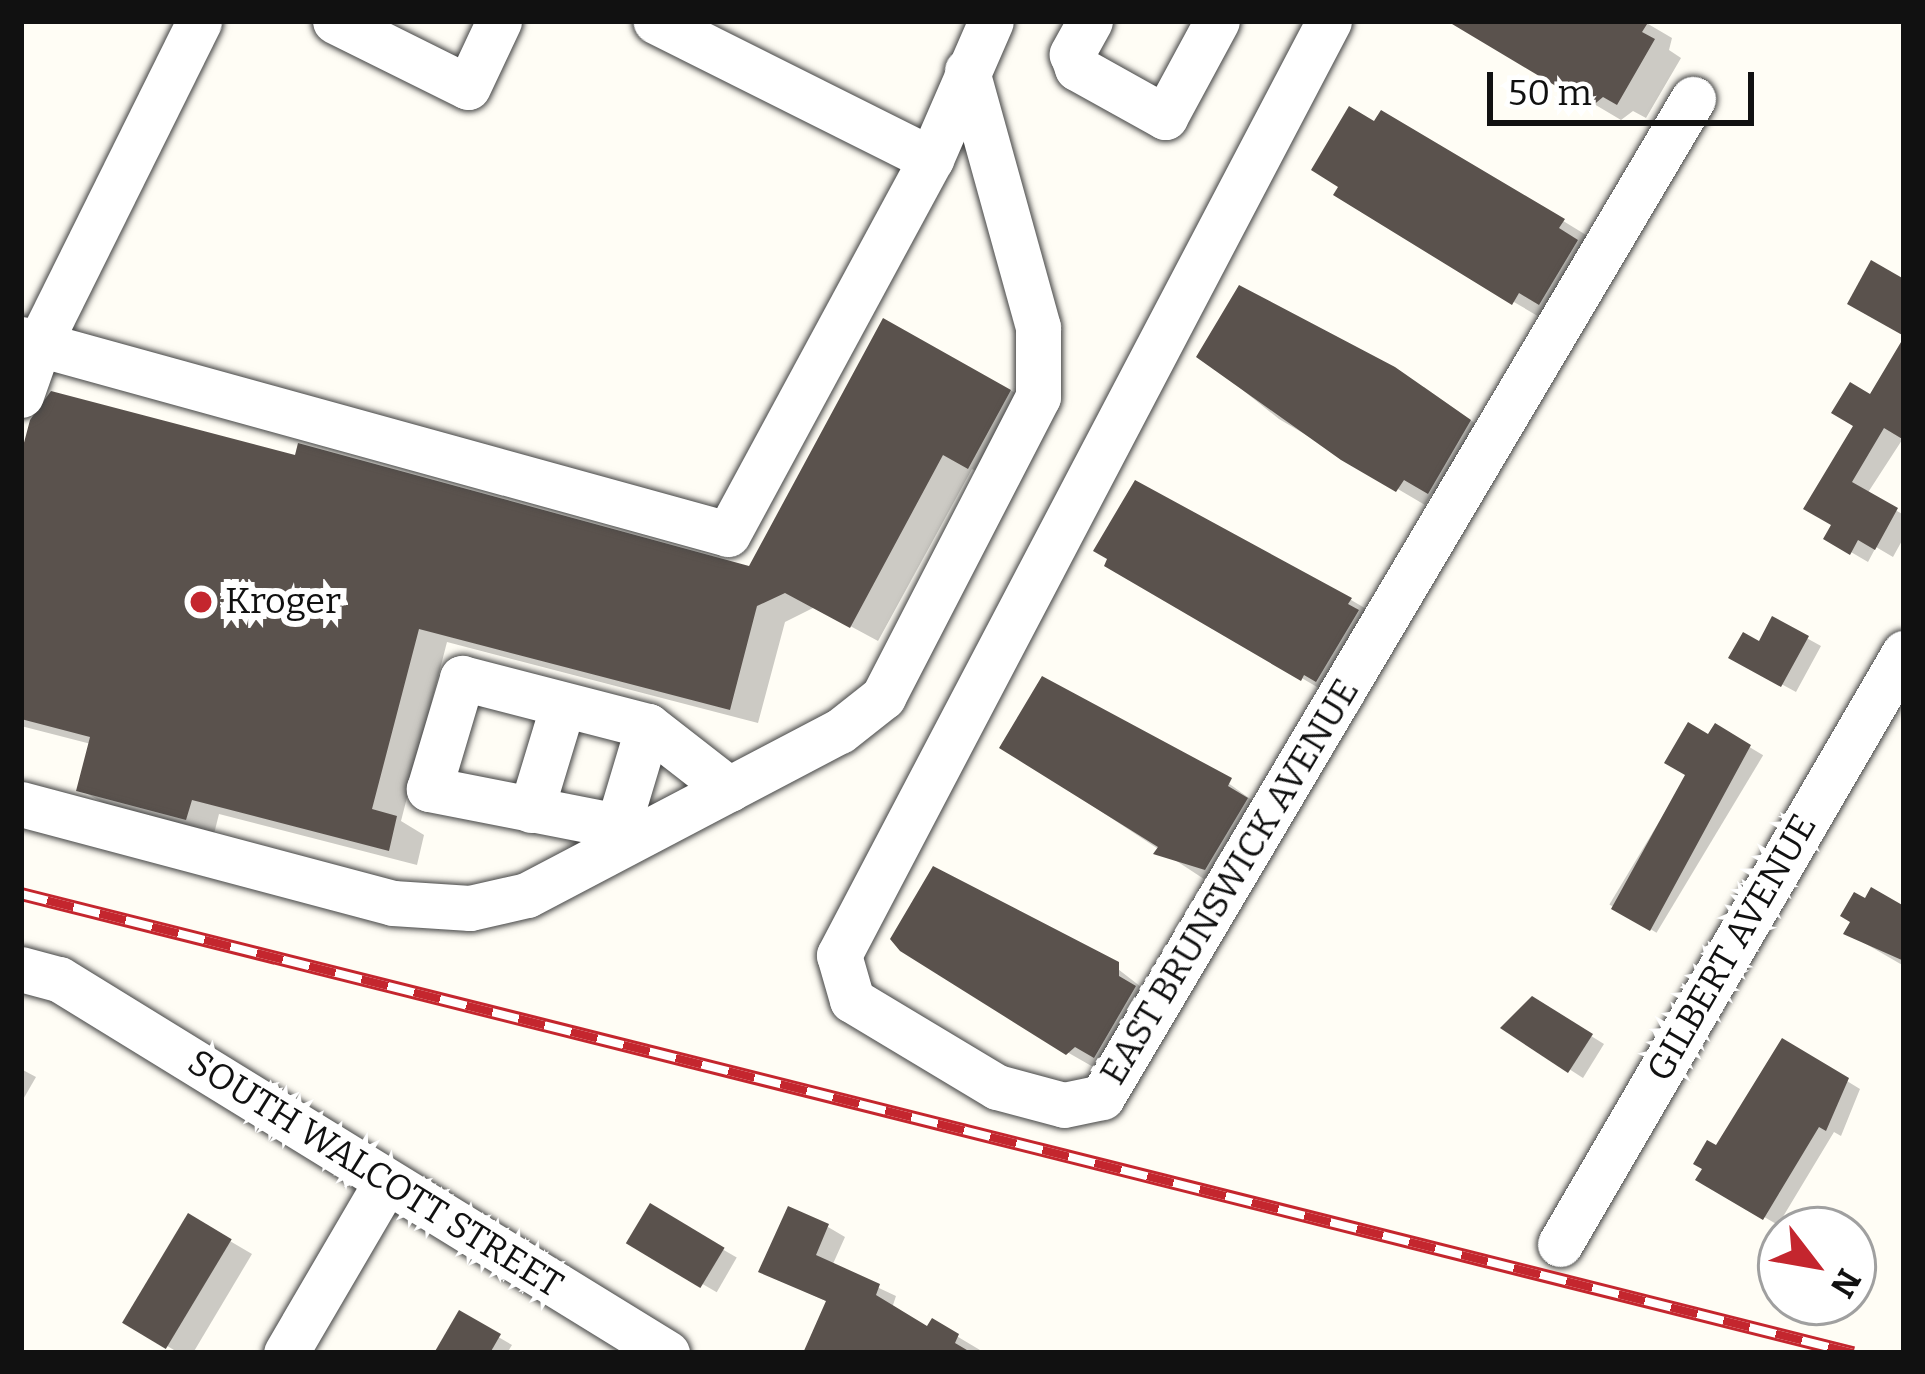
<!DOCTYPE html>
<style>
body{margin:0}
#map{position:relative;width:1925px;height:1374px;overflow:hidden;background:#fffdf5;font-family:Bitter,serif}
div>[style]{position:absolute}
.shadow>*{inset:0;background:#0003;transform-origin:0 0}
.building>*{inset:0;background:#5a524d;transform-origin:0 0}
.roads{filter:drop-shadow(0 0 3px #444) drop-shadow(0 0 3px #444)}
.minor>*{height:45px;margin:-22.5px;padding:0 22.5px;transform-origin:22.5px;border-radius:22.5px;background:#fff}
.rail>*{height:14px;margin-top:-7px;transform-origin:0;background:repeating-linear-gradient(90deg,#fff 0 27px,#c4262e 0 54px);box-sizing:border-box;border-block:3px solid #c4262e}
.dots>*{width:33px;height:33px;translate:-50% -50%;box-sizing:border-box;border:6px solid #fff;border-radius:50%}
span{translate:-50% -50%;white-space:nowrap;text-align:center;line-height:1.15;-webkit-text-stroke:12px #fff;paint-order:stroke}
.poi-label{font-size:36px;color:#111}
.left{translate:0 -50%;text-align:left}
.street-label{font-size:36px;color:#111}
.frame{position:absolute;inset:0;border:24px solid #111;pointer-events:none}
.north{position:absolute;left:1757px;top:1206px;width:120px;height:120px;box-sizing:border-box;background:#fff;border:3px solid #a0a0a0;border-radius:50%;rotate:121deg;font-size:33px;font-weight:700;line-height:48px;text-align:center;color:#111}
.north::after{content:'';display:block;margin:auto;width:42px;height:54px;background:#c4262e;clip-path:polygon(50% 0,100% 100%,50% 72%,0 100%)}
.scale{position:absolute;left:1487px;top:72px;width:267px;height:54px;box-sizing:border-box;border:6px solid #111;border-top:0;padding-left:15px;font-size:36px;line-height:42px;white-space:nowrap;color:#111;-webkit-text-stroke:9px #fff;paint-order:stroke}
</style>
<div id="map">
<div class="shadow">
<div style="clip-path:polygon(1454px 21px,1643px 21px,1672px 38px,1669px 50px,1681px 58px,1646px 118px,1633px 111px,1621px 120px)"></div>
<div style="clip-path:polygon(1473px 166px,1591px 238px,1541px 318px,1514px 302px)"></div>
<div style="clip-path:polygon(1904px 343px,1904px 437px,1867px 494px,1904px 515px,1904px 537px,1893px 557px,1876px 547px,1868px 562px,1827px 538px,1871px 398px)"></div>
<div style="clip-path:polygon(1200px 356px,1424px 387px,1497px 439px,1457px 507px,1432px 493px,1425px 505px,1279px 419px)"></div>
<div style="clip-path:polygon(1010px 390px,1037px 405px,997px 482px,972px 469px,878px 641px,815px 607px,785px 622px,758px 723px,447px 642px,401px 821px,424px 835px,417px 865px,219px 814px,214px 834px,107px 805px,79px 789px,91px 744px,21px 726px,21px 466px,750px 569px)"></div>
<div style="clip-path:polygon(1111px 558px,1326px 585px,1378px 616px,1329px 694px,1108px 565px)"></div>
<div style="clip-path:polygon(1774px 620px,1821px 646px,1796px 692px,1732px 657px,1760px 645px)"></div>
<div style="left:1716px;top:727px;width:55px;height:207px;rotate:31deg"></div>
<div style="clip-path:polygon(1003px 747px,1203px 765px,1274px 816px,1207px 881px)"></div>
<div style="clip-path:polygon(1904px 909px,1904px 966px,1847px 933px)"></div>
<div style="clip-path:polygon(1096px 952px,1163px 1004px,1095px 1068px,1067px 1052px)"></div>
<div style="clip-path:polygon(1533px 1000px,1604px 1044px,1583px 1078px,1504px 1027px)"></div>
<div style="clip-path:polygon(1783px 1042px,1860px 1089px,1841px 1136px,1834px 1132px,1778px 1225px,1699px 1179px)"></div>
<div style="clip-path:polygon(21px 1069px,36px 1077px,21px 1103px)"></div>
<div style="left:651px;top:1208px;width:99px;height:40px;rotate:30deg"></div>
<div style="clip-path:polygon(189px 1217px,252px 1254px,193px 1353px,179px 1353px,127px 1322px)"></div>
<div style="clip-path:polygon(828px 1227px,845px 1237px,832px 1266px,896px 1296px,892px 1308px,928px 1330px,933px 1322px,985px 1353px,806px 1353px,828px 1302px,780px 1280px)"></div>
<div style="clip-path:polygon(460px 1315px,512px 1345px,507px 1353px,438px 1353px)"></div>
</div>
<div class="building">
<div style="clip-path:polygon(1447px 21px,1649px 21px,1642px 32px,1655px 39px,1617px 105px,1603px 97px,1591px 107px)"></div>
<div style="clip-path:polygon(1349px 106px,1374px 121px,1381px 110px,1565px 219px,1559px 228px,1578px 240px,1539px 305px,1519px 293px,1512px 305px,1333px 195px,1338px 187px,1311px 170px)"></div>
<div style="clip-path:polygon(1871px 260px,1904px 279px,1904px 336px,1847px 304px)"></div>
<div style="clip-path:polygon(1239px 285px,1395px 367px,1471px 420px,1428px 494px,1404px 480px,1396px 492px,1341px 460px,1196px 357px)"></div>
<div style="clip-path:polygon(883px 318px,1011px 390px,968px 469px,943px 455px,850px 628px,785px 593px,757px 606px,730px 710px,419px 629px,372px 809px,397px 816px,389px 851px,192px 800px,186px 820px,76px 791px,90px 737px,21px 719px,21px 454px,30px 420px,51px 391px,295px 455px,298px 443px,749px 566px)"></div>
<div style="clip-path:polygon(1904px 337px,1904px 440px,1884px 428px,1852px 482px,1898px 508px,1875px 550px,1858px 540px,1850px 555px,1823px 539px,1831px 525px,1803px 509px,1853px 426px,1831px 413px,1850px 382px,1870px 394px)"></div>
<div style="clip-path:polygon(1135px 480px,1352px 598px,1348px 604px,1359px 610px,1316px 682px,1304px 675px,1301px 681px,1104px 566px,1107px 559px,1093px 551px)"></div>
<div style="clip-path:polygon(1772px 616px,1809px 636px,1781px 687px,1728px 658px,1743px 632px,1759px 641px)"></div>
<div style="clip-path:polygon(1042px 676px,1232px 778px,1228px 786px,1248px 798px,1205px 870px,1153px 854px,1158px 847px,999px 748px)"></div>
<div style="clip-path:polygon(1688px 722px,1708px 734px,1715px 723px,1751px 745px,1650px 931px,1611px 909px,1685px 775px,1664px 763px)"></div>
<div style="clip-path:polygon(933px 866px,1119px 962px,1119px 976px,1136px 986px,1094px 1058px,1075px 1047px,1066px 1055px,900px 951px,890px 939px)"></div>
<div style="clip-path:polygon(1871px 887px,1904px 906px,1904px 961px,1843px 934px,1850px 922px,1840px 916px,1854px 892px,1865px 898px)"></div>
<div style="clip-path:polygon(1532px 996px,1593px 1034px,1568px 1073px,1500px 1028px)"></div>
<div style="clip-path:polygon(1782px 1038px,1849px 1078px,1826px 1131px,1819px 1127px,1763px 1220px,1695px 1180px,1702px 1169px,1693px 1164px,1707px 1140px,1716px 1145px)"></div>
<div style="left:650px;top:1203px;width:87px;height:47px;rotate:31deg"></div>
<div style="clip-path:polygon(788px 1206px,829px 1224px,816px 1255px,880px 1284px,876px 1295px,927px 1326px,932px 1318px,959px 1334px,955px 1343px,972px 1353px,803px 1353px,826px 1301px,758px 1272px)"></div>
<div style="left:188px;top:1213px;width:51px;height:128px;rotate:31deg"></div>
<div style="clip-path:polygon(459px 1310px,501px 1334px,490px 1353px,434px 1353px)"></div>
</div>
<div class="roads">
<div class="minor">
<div style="left:335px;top:21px;width:148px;rotate:26.4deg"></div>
<div style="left:468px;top:87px;width:73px;rotate:-64.8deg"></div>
<div style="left:1090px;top:21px;width:38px;rotate:119deg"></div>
<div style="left:1072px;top:54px;width:15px;rotate:70deg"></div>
<div style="left:1077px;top:68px;width:101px;rotate:29.1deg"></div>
<div style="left:1165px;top:117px;width:109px;rotate:-61.6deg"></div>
<div style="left:1329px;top:21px;width:1055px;rotate:117.68deg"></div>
<div style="left:839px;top:955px;width:47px;rotate:73.9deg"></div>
<div style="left:852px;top:1000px;width:169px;rotate:31deg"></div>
<div style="left:997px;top:1087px;width:69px;rotate:15deg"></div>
<div style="left:1064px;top:1105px;width:39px;rotate:-12deg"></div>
<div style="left:1102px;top:1097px;width:1160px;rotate:-59.37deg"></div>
<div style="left:931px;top:159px;width:150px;rotate:-66.5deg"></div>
<div style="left:21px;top:339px;width:733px;rotate:15.42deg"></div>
<div style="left:728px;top:534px;width:426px;rotate:-61.6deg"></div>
<div style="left:931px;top:159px;width:308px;rotate:-153.4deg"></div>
<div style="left:21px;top:395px;width:54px;rotate:-70.6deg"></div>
<div style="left:39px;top:344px;width:360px;rotate:-63.6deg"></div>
<div style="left:648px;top:726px;width:104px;rotate:106.7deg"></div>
<div style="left:618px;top:826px;width:193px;rotate:-168.9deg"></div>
<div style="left:429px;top:789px;width:116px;rotate:-73.4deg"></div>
<div style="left:462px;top:678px;width:192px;rotate:14.5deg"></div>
<div style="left:648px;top:726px;width:103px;rotate:37.9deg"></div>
<div style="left:21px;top:804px;width:385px;rotate:14.9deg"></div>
<div style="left:393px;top:903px;width:77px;rotate:3.7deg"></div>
<div style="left:470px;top:908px;width:58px;rotate:-12.8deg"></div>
<div style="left:527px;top:895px;width:353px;rotate:-27.7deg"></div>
<div style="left:840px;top:731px;width:55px;rotate:-38.3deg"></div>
<div style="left:883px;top:697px;width:338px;rotate:-62.7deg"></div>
<div style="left:1038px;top:397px;width:70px;rotate:-90deg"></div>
<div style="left:1038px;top:327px;width:266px;rotate:-105.5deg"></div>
<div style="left:531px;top:810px;width:110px;rotate:-73.1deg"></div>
<div style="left:21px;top:969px;width:39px;rotate:15deg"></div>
<div style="left:59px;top:979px;width:714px;rotate:31.6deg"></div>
<div style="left:1560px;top:1244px;width:684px;rotate:-59.8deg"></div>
<div style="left:286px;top:1353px;width:198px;rotate:-59.7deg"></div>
</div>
</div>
<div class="rail">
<div style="left:21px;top:894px;width:1889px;rotate:14.07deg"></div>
</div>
<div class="dots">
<div style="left:201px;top:602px;background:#c4262e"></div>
</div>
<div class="poi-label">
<span class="left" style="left:225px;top:602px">Kroger</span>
</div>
<div class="street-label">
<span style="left:1230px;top:882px;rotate:-59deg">EAST BRUNSWICK AVENUE</span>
<span style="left:1732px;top:948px;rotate:-60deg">GILBERT AVENUE</span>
<span style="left:375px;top:1174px;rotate:32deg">SOUTH WALCOTT STREET</span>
</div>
<div class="frame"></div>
<div class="north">N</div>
<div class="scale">50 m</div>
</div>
